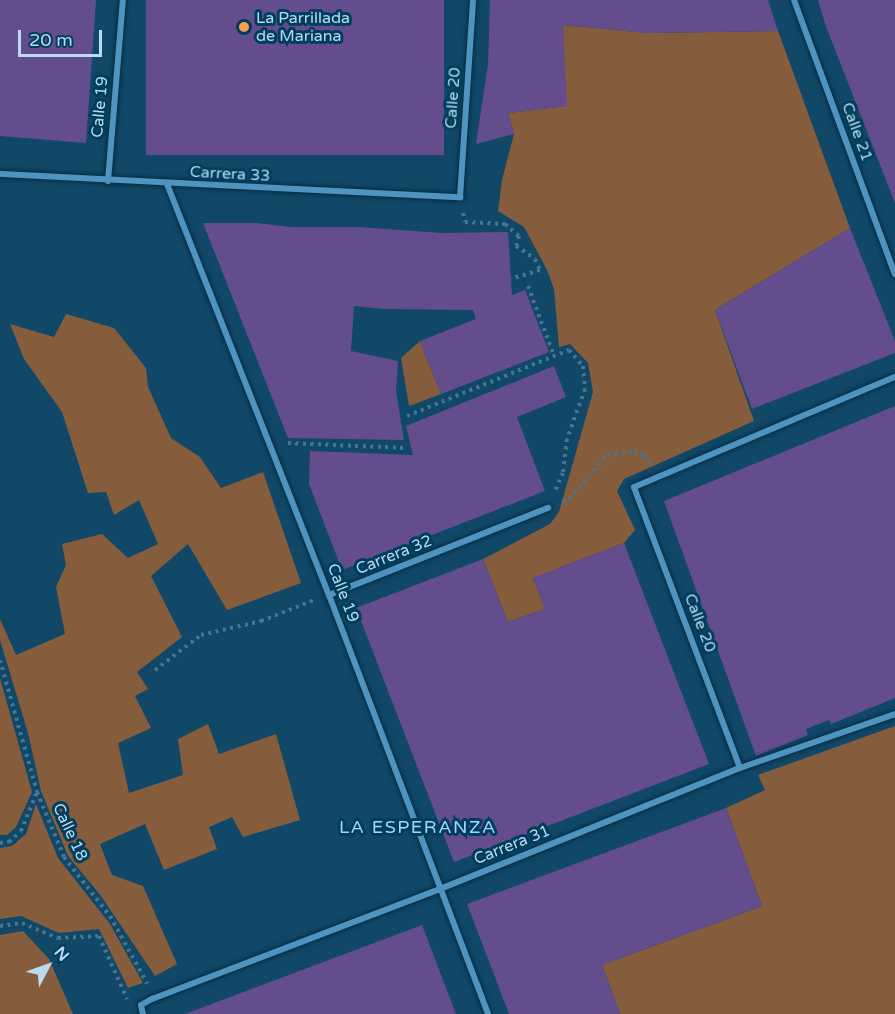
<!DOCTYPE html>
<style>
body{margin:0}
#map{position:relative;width:895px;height:1014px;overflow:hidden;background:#114867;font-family:"Varela Round",sans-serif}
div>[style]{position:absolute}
.green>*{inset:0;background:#865d3c}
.building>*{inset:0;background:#634d8d;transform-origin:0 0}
.path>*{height:4px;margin-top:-2px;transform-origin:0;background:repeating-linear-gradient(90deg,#457592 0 3px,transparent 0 7.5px)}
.roads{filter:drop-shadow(0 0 2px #062d43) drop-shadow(0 0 2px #062d43)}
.street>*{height:6px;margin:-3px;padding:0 3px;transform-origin:3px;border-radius:3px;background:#4f93bf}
.dots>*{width:16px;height:16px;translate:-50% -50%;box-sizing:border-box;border:3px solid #013d5c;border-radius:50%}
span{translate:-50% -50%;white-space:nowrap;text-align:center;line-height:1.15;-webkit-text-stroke:6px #013d5c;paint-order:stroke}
.poi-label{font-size:16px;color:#b9daf1}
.left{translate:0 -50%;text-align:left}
.street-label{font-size:16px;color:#b9daf1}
.neighbourhood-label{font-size:18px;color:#a2d8fd;letter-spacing:1.5px}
.north{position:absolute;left:18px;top:936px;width:60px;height:60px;-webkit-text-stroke:4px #013d5c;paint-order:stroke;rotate:49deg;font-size:16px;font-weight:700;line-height:24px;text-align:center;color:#b9daf1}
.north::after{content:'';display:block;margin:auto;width:21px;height:27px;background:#b9daf1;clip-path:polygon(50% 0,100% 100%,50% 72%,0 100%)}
.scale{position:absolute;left:18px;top:30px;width:84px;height:27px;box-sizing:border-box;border:3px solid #b9daf1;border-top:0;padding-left:8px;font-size:18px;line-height:21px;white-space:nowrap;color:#b9daf1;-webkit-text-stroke:4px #013d5c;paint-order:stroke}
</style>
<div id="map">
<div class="green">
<div style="clip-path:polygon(563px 25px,648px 33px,778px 31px,850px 228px,715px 310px,754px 421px,624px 479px,617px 491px,635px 530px,624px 543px,533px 578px,545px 609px,508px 622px,483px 559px,550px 524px,559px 512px,593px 392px,588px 363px,570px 344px,559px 347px,554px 289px,547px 270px,524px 227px,498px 211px,502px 180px,514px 134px,508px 113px,566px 106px)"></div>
<div style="clip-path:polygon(66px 314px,114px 328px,146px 368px,148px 387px,171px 438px,200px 457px,221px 488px,263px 472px,301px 583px,227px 610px,188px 544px,151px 576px,182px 637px,137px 672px,148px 689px,135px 696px,151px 728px,118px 743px,129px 793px,183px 775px,178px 739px,208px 724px,219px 754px,276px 734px,300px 820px,243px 837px,232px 817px,209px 827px,217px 849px,164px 870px,145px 824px,100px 844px,112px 875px,143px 886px,177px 964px,155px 976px,101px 896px,68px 856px,41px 791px,28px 733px,0 640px,0 619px,16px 655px,65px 634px,56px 587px,66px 565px,62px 544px,102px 534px,128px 558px,158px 544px,139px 500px,114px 515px,106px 492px,88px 493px,62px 412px,24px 359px,10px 324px,54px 337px)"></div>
<div style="clip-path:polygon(420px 341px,441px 394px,409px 406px,401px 358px)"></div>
<div style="clip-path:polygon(0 678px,32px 792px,16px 827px,7px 835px,0 835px)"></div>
<div style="clip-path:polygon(895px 726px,895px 1014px,620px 1014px,602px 965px,762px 906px,726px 808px,765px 790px,758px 775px)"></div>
<div style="clip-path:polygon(36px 804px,58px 858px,110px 924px,143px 983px,128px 988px,99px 929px,59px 933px,21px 916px,0 919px,0 848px,12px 846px,26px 834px)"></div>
<div style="clip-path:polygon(23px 931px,49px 959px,73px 1014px,0 1014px,0 935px)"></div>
</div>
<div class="building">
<div style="clip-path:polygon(0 0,96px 0,86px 143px,0 136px)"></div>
<div style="left:146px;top:0;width:298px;height:155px"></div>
<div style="clip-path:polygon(490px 0,768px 0,778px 31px,648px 33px,563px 25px,567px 106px,508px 113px,514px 134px,476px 144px,488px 64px)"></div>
<div style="clip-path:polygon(818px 0,895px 0,895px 203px,825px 24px)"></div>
<div style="clip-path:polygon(203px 223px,256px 223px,291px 227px,358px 227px,442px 233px,508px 232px,512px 295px,525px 290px,549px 352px,441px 394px,420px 341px,476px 319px,473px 310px,384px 309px,354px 306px,351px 351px,398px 361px,396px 391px,404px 440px,288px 438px)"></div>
<div style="clip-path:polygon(850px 228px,895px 341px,895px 353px,752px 409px,715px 310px)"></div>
<div style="clip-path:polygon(554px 366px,566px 397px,517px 417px,545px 491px,342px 570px,309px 484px,310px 451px,413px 455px,406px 426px)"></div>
<div style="clip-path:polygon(895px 406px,895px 698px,831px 724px,829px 720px,806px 729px,808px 735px,756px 756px,664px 501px)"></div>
<div style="clip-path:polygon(624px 543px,709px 764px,454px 862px,356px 608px,483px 559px,508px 622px,545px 609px,533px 578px)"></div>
<div style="clip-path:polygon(726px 808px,762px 906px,602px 965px,620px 1014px,509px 1014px,467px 904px)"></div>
<div style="clip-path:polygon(422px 925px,456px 1014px,185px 1014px,262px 985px)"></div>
</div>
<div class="path">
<div style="left:463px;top:213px;width:9px;rotate:77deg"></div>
<div style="left:465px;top:222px;width:40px;rotate:2.9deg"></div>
<div style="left:505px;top:224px;width:18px;rotate:41deg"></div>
<div style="left:519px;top:236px;width:10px;rotate:107deg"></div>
<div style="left:516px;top:246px;width:23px;rotate:34deg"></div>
<div style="left:535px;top:259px;width:12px;rotate:66deg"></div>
<div style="left:540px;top:270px;width:30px;rotate:163deg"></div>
<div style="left:528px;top:286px;width:75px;rotate:69.6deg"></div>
<div style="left:407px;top:416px;width:175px;rotate:-22.2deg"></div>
<div style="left:569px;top:350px;width:21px;rotate:49deg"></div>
<div style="left:583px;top:366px;width:23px;rotate:85deg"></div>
<div style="left:585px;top:389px;width:53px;rotate:109.8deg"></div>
<div style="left:567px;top:439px;width:34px;rotate:97deg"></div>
<div style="left:563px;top:473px;width:22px;rotate:114deg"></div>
<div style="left:288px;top:443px;width:118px;rotate:2.4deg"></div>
<div style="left:562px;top:502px;width:8px;rotate:-23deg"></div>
<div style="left:569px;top:499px;width:58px;rotate:-49.2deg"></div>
<div style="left:607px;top:455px;width:27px;rotate:-8deg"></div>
<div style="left:634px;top:451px;width:11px;rotate:22deg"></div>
<div style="left:644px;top:455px;width:11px;rotate:52deg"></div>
<div style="left:0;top:660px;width:137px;rotate:74.3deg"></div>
<div style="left:37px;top:792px;width:70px;rotate:67.4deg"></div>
<div style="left:64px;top:857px;width:75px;rotate:52.1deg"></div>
<div style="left:110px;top:916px;width:77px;rotate:61.1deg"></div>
<div style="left:155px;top:670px;width:58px;rotate:-37.3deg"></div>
<div style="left:201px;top:635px;width:62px;rotate:-13.1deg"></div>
<div style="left:261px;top:621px;width:57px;rotate:-21.6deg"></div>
<div style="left:0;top:843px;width:9px;rotate:-6deg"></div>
<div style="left:9px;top:842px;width:16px;rotate:-43deg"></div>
<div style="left:21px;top:831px;width:42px;rotate:-67.7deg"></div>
<div style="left:0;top:926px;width:22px;rotate:-8deg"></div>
<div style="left:22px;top:923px;width:39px;rotate:23deg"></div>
<div style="left:58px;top:938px;width:41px;rotate:-2.8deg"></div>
<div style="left:99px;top:936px;width:69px;rotate:66deg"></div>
</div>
<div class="roads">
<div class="street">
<div style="left:794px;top:0;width:292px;rotate:69.8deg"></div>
<div style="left:0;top:174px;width:461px;rotate:2.9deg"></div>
<div style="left:460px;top:197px;width:197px;rotate:-86.2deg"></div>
<div style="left:108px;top:181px;width:182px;rotate:-85.3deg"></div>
<div style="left:167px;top:184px;width:442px;rotate:68.5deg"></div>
<div style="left:329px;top:595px;width:448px;rotate:69.2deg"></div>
<div style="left:329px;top:595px;width:236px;rotate:-21.7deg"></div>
<div style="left:740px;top:768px;width:300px;rotate:-110.7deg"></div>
<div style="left:634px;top:487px;width:283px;rotate:-22.9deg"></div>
<div style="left:143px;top:1014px;width:9px;rotate:-103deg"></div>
<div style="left:141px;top:1005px;width:13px;rotate:-29deg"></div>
<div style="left:152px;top:999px;width:308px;rotate:-20.9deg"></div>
<div style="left:440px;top:889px;width:323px;rotate:-22deg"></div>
<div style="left:740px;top:768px;width:164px;rotate:-19.2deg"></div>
</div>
</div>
<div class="dots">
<div style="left:244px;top:27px;background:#fb9e50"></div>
</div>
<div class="poi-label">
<span class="left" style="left:256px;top:27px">La Parrillada<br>de Mariana</span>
</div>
<div class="street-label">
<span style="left:453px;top:98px;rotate:-86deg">Calle 20</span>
<span style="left:100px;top:107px;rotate:-85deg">Calle 19</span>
<span style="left:857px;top:132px;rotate:70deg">Calle 21</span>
<span style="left:230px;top:174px;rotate:3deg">Carrera 33</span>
<span style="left:394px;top:555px;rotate:-22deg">Carrera 32</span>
<span style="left:343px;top:593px;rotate:69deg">Calle 19</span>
<span style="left:700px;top:623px;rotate:69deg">Calle 20</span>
<span style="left:70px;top:832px;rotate:65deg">Calle 18</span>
<span style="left:512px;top:845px;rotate:-22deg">Carrera 31</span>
</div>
<div class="neighbourhood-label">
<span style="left:418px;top:827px">LA ESPERANZA</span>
</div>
<div class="north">N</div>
<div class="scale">20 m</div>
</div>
